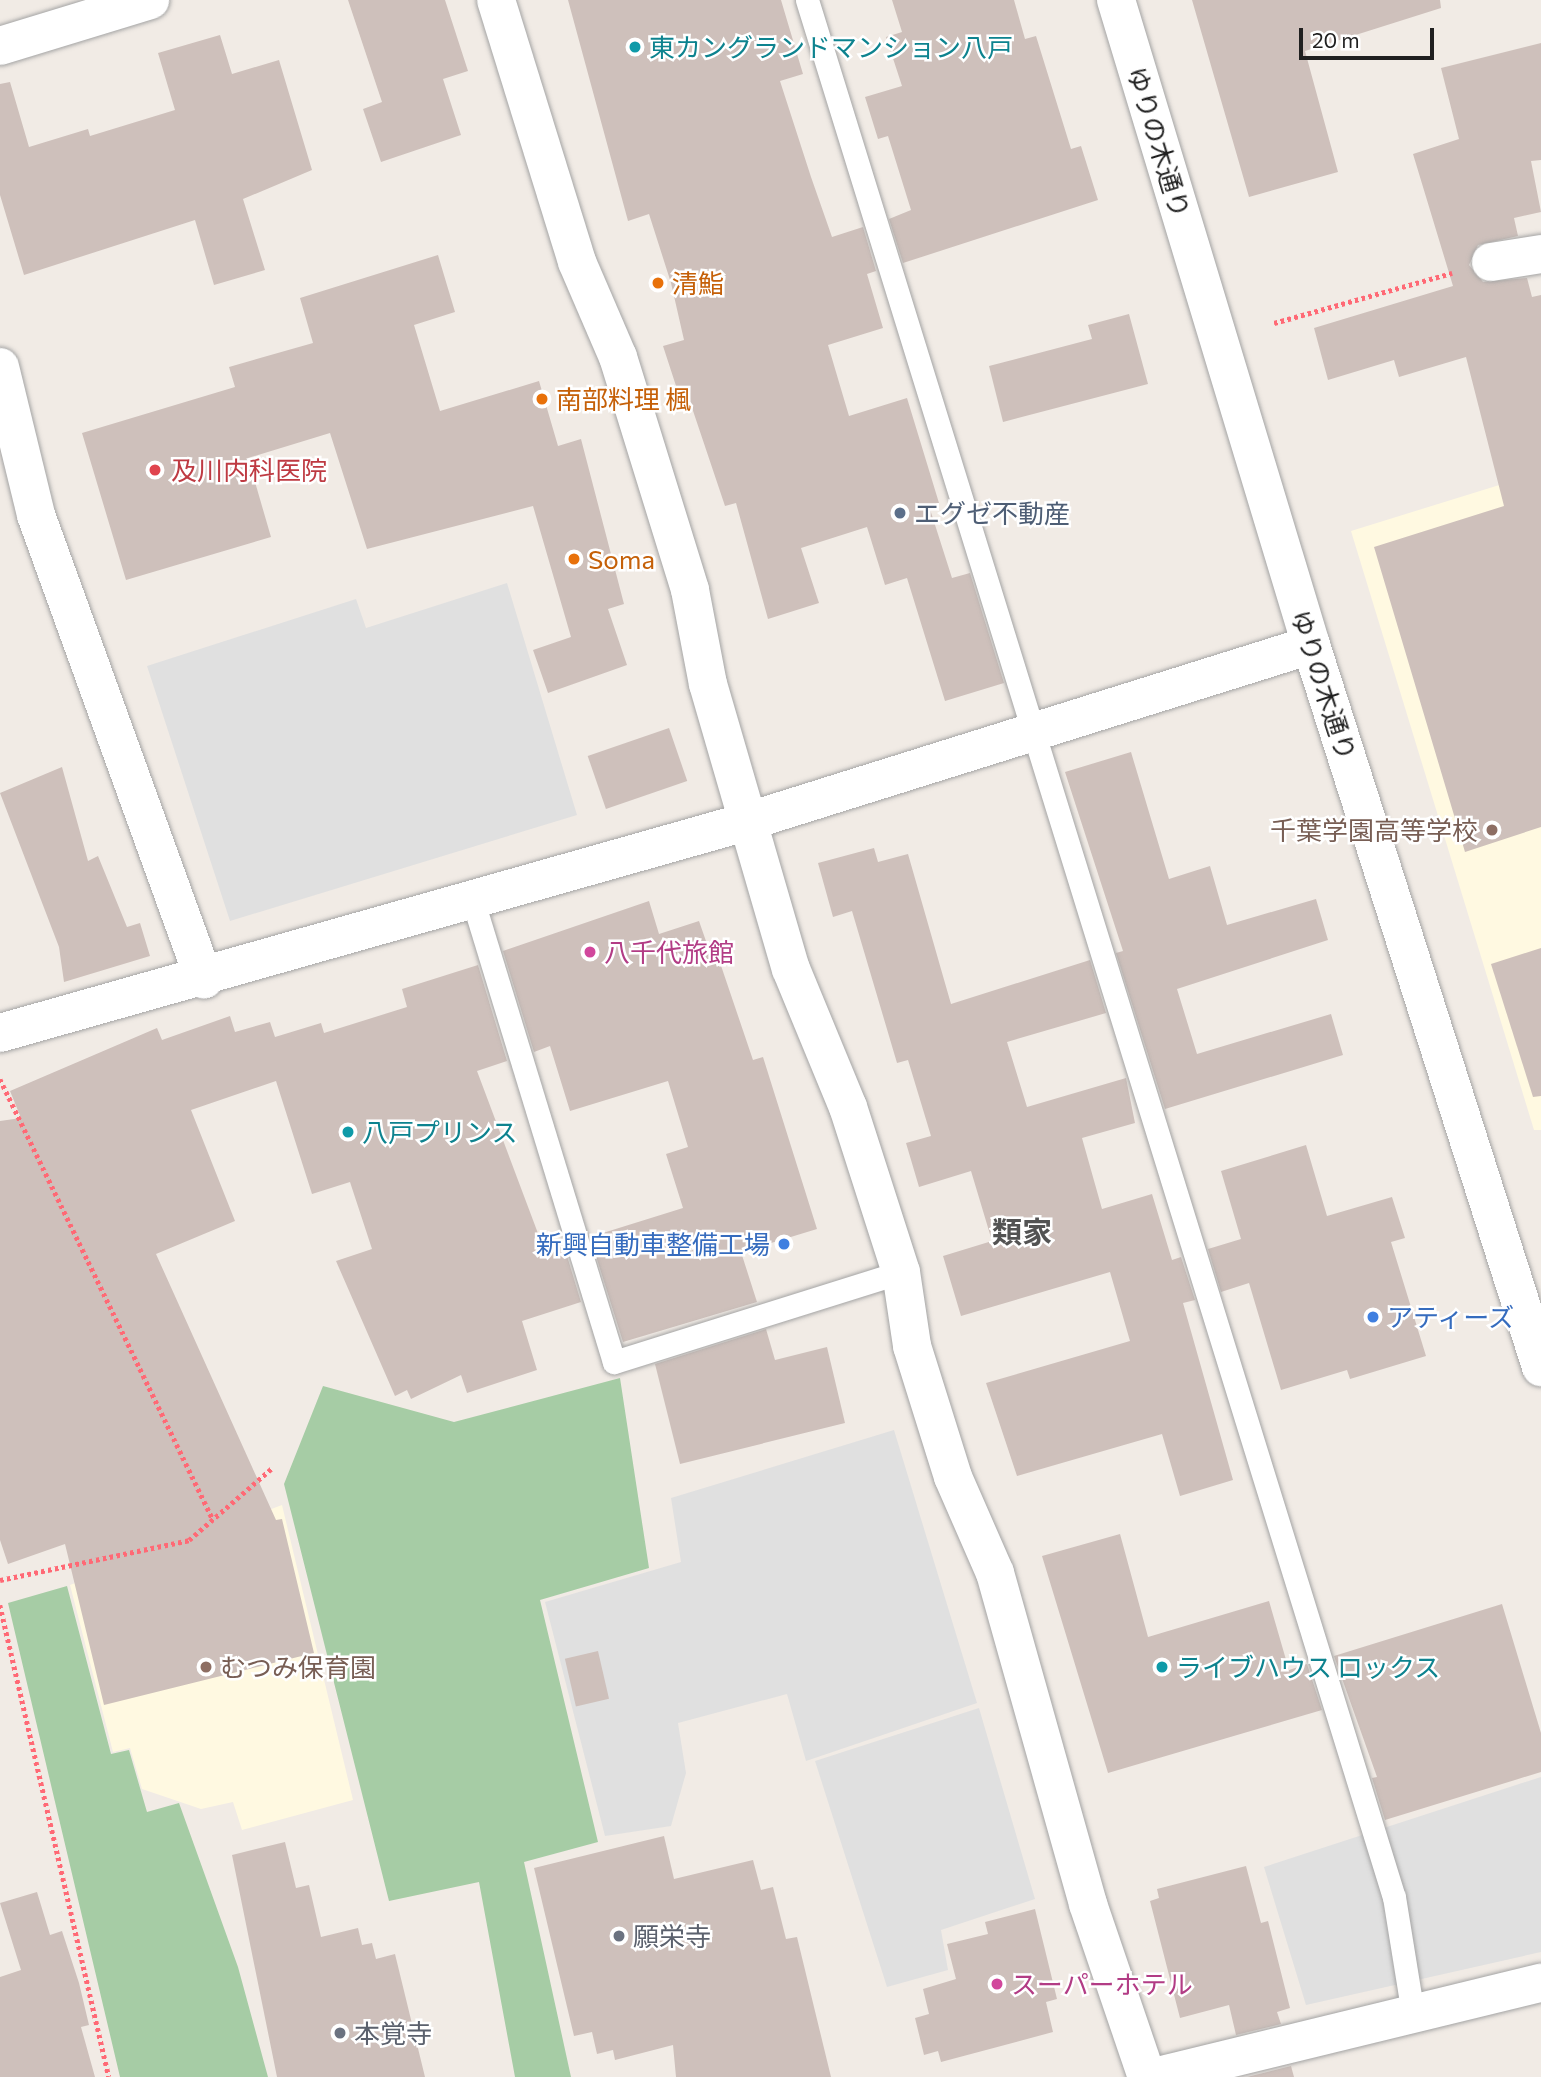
<!DOCTYPE html>
<meta charset="utf-8">
<style>
body{margin:0}
#map{position:relative;width:1541px;height:2077px;overflow:hidden;background:#f1ebe5;font-family:Commissioner,"Noto Sans JP",sans-serif}
div>[style]{position:absolute}
.education>*{inset:0;background:#fff9e1}
.cemetery>*{inset:0;background:#a6cca5}
.parking>*{inset:0;background:#e0e0e0}
.building>*{inset:0;background:#cec0bb;transform-origin:0 0}
.path>*{height:4.5px;margin-top:-2.25px;transform-origin:0;background:repeating-linear-gradient(90deg,#ff6975 0 3.5px,transparent 0 7px)}
.roads{filter:drop-shadow(0 0 2px #a4a4a4) drop-shadow(0 0 2px #a4a4a4)}
.service>*{height:23px;margin:-11.5px;padding:0 11.5px;transform-origin:11.5px;border-radius:11.5px;background:#fff}
.minor>*{height:38px;margin:-19px;padding:0 19px;transform-origin:19px;border-radius:19px;background:#fff}
.tertiary>*{height:38px;margin:-19px;padding:0 19px;transform-origin:19px;border-radius:19px;background:#fff}
.dots>*{width:19px;height:19px;translate:-50% -50%;box-sizing:border-box;border:4px solid #fff;border-radius:50%}
span{translate:-50% -50%;white-space:nowrap;text-align:center;line-height:1.15;-webkit-text-stroke:5px #fff;paint-order:stroke}
.culture-label{font-size:26px;color:#0d838f}
.left{translate:0 -50%;text-align:left}
.street-label{font-size:26px;color:#202020}
.food-label{font-size:26px;color:#c56008}
.health-label{font-size:26px;color:#be3a42}
.service-label{font-size:26px;color:#4e5e75}
.education-label{font-size:26px;color:#785e54}
.right{translate:-100% -50%;text-align:right}
.hotel-label{font-size:26px;color:#b23c85}
.shop-label{font-size:26px;color:#366cbe}
.worship-label{font-size:26px;color:#5b616d}
.quarter-label{font-size:30px;color:#535353;font-weight:700}
.scale{position:absolute;left:1299px;top:28px;width:135px;height:32px;box-sizing:border-box;border:4px solid #202020;border-top:0;padding-left:9px;font-size:21px;line-height:24px;white-space:nowrap;color:#202020;-webkit-text-stroke:5px #fff;paint-order:stroke}
</style>
<div id="map">
<div class="education">
<div style="clip-path:polygon(1541px 472px,1541px 1130px,1534px 1130px,1351px 531px)"></div>
<div style="clip-path:polygon(282px 1505px,353px 1800px,242px 1830px,233px 1802px,201px 1809px,142px 1789px,130px 1748px,113px 1752px,70px 1585px)"></div>
</div>
<div class="cemetery">
<div style="clip-path:polygon(620px 1378px,649px 1568px,540px 1600px,598px 1842px,524px 1862px,571px 2077px,515px 2077px,479px 1882px,389px 1901px,284px 1484px,323px 1386px,454px 1422px)"></div>
<div style="clip-path:polygon(67px 1586px,111px 1754px,129px 1750px,147px 1812px,179px 1803px,238px 1967px,268px 2077px,120px 2077px,8px 1603px)"></div>
</div>
<div class="parking">
<div style="clip-path:polygon(507px 583px,577px 815px,230px 921px,147px 666px,356px 599px,366px 628px)"></div>
<div style="clip-path:polygon(894px 1430px,977px 1703px,806px 1761px,787px 1694px,678px 1723px,686px 1773px,671px 1826px,605px 1836px,545px 1602px,681px 1562px,671px 1498px)"></div>
<div style="clip-path:polygon(979px 1708px,1035px 1899px,941px 1930px,948px 1970px,887px 1987px,815px 1761px)"></div>
<div style="clip-path:polygon(1541px 1777px,1541px 1952px,1306px 2005px,1264px 1867px)"></div>
</div>
<div class="building">
<div style="clip-path:polygon(348px 0,445px 0,468px 71px,443px 79px,461px 135px,381px 162px,363px 109px,382px 102px)"></div>
<div style="clip-path:polygon(568px 0,781px 0,803px 74px,780px 81px,811px 177px,832px 237px,863px 227px,876px 271px,867px 274px,883px 328px,828px 345px,849px 416px,907px 398px,939px 503px,929px 506px,952px 578px,970px 573px,1004px 683px,945px 701px,907px 578px,885px 585px,867px 527px,801px 548px,819px 603px,768px 619px,736px 503px,725px 506px,686px 390px,678px 392px,663px 346px,684px 340px,671px 283px,649px 214px,628px 221px)"></div>
<div style="clip-path:polygon(892px 0,1014px 0,1025px 39px,1036px 36px,1071px 149px,1081px 146px,1098px 200px,903px 263px,889px 219px,911px 210px,888px 136px,878px 139px,865px 97px,902px 86px,886px 37px,902px 32px)"></div>
<div style="clip-path:polygon(1192px 0,1440px 0,1441px 8px,1305px 51px,1338px 172px,1249px 197px)"></div>
<div style="clip-path:polygon(220px 35px,232px 74px,279px 60px,312px 170px,243px 199px,265px 270px,214px 285px,195px 220px,24px 275px,0 195px,0 84px,10px 82px,29px 147px,88px 129px,90px 136px,175px 110px,158px 53px)"></div>
<div style="clip-path:polygon(1541px 43px,1541px 160px,1531px 161px,1541px 212px,1514px 218px,1518px 236px,1478px 245px,1469px 265px,1483px 282px,1527px 278px,1532px 297px,1541px 295px,1541px 827px,1465px 852px,1374px 547px,1504px 506px,1466px 357px,1399px 377px,1394px 360px,1328px 380px,1314px 328px,1453px 286px,1413px 154px,1459px 139px,1441px 68px)"></div>
<div style="clip-path:polygon(438px 255px,455px 312px,414px 325px,440px 411px,539px 381px,558px 446px,581px 439px,624px 604px,608px 609px,627px 665px,548px 693px,533px 650px,571px 637px,533px 506px,367px 549px,330px 433px,248px 458px,271px 537px,126px 580px,82px 433px,235px 387px,229px 367px,313px 343px,300px 298px)"></div>
<div style="clip-path:polygon(1129px 314px,1148px 384px,1003px 422px,989px 366px,1092px 339px,1088px 325px)"></div>
<div style="left:669px;top:728px;width:56px;height:86px;rotate:71deg"></div>
<div style="clip-path:polygon(1131px 752px,1169px 879px,1210px 866px,1227px 925px,1316px 899px,1328px 940px,1177px 989px,1197px 1054px,1331px 1014px,1343px 1055px,1165px 1109px,1116px 953px,1123px 951px,1065px 772px)"></div>
<div style="clip-path:polygon(62px 767px,88px 861px,98px 856px,127px 927px,140px 923px,150px 956px,64px 982px,59px 947px,0 793px)"></div>
<div style="clip-path:polygon(874px 848px,878px 862px,908px 854px,951px 1004px,1090px 960px,1106px 1013px,1007px 1042px,1027px 1107px,1126px 1078px,1135px 1123px,1082px 1138px,1102px 1209px,1152px 1194px,1172px 1260px,1181px 1257px,1195px 1300px,1183px 1303px,1233px 1480px,1180px 1496px,1162px 1434px,1017px 1476px,986px 1383px,1130px 1341px,1110px 1272px,961px 1316px,943px 1256px,992px 1241px,971px 1171px,919px 1187px,906px 1143px,931px 1136px,908px 1060px,897px 1063px,852px 911px,833px 917px,818px 863px)"></div>
<div style="clip-path:polygon(649px 901px,659px 934px,699px 921px,707px 944px,713px 942px,753px 1060px,763px 1057px,817px 1229px,741px 1252px,757px 1302px,623px 1342px,590px 1237px,683px 1208px,666px 1154px,688px 1147px,668px 1081px,570px 1111px,550px 1046px,534px 1052px,503px 951px)"></div>
<div style="clip-path:polygon(1541px 948px,1541px 1096px,1533px 1097px,1491px 964px)"></div>
<div style="clip-path:polygon(478px 965px,507px 1061px,477px 1071px,545px 1252px,564px 1246px,581px 1302px,522px 1321px,537px 1370px,467px 1393px,461px 1375px,411px 1399px,407px 1390px,395px 1396px,336px 1261px,372px 1249px,350px 1182px,312px 1194px,276px 1081px,191px 1110px,235px 1221px,156px 1254px,276px 1520px,282px 1519px,314px 1653px,104px 1705px,65px 1544px,8px 1564px,0 1540px,0 1121px,21px 1118px,10px 1091px,157px 1028px,162px 1040px,230px 1016px,235px 1032px,270px 1022px,275px 1037px,321px 1023px,324px 1033px,407px 1007px,402px 989px)"></div>
<div style="clip-path:polygon(1306px 1145px,1327px 1216px,1392px 1197px,1405px 1238px,1391px 1242px,1426px 1356px,1350px 1379px,1347px 1370px,1281px 1390px,1249px 1283px,1221px 1292px,1208px 1249px,1241px 1239px,1221px 1171px)"></div>
<div style="clip-path:polygon(766px 1329px,775px 1360px,827px 1347px,845px 1423px,680px 1464px,655px 1364px)"></div>
<div style="clip-path:polygon(1120px 1534px,1148px 1637px,1269px 1601px,1289px 1670px,1307px 1664px,1322px 1710px,1108px 1773px,1042px 1556px)"></div>
<div style="clip-path:polygon(1502px 1604px,1541px 1733px,1541px 1772px,1385px 1820px,1372px 1778px,1377px 1777px,1334px 1656px)"></div>
<div style="left:598px;top:1651px;width:49px;height:34px;rotate:77deg"></div>
<div style="clip-path:polygon(664px 1836px,674px 1879px,753px 1860px,761px 1890px,773px 1887px,786px 1939px,797px 1937px,831px 2077px,676px 2077px,673px 2045px,615px 2060px,613px 2050px,597px 2054px,592px 2032px,574px 2036px,534px 1868px)"></div>
<div style="clip-path:polygon(285px 1842px,296px 1888px,309px 1885px,321px 1937px,358px 1928px,362px 1945px,372px 1943px,376px 1959px,395px 1954px,425px 2077px,277px 2077px,232px 1855px)"></div>
<div style="clip-path:polygon(1246px 1866px,1261px 1923px,1268px 1921px,1290px 2008px,1277px 2012px,1281px 2024px,1236px 2035px,1229px 2005px,1180px 2018px,1150px 1901px,1159px 1898px,1157px 1889px)"></div>
<div style="clip-path:polygon(37px 1892px,50px 1935px,62px 1931px,79px 1983px,89px 2025px,81px 2027px,95px 2077px,0 2077px,0 1977px,21px 1970px,0 1903px)"></div>
<div style="clip-path:polygon(1035px 1909px,1057px 1999px,1046px 2002px,1053px 2032px,941px 2062px,938px 2051px,924px 2055px,915px 2018px,929px 2014px,923px 1989px,956px 1979px,947px 1944px,988px 1934px,985px 1922px)"></div>
<div style="clip-path:polygon(1291px 2066px,1294px 2077px,1247px 2077px)"></div>
</div>
<div class="path">
<div style="left:1274px;top:323px;width:185px;rotate:-15.7deg"></div>
<div style="left:0;top:1079px;width:489px;rotate:64.2deg"></div>
<div style="left:0;top:1580px;width:193px;rotate:-11.9deg"></div>
<div style="left:189px;top:1540px;width:110px;rotate:-40.9deg"></div>
<div style="left:0;top:1605px;width:484px;rotate:77deg"></div>
</div>
<div class="roads">
<div class="service">
<div style="left:807px;top:0;width:1986px;rotate:72.81deg"></div>
<div style="left:1394px;top:1897px;width:119px;rotate:80.8deg"></div>
<div style="left:473px;top:901px;width:482px;rotate:73deg"></div>
<div style="left:614px;top:1362px;width:301px;rotate:-17.4deg"></div>
</div>
<div class="minor">
<div style="left:496px;top:0;width:274px;rotate:72.8deg"></div>
<div style="left:577px;top:262px;width:103px;rotate:66.7deg"></div>
<div style="left:618px;top:357px;width:244px;rotate:72.8deg"></div>
<div style="left:690px;top:590px;width:96px;rotate:79.2deg"></div>
<div style="left:708px;top:684px;width:297px;rotate:73.8deg"></div>
<div style="left:791px;top:969px;width:149px;rotate:67.6deg"></div>
<div style="left:848px;top:1107px;width:173px;rotate:72.2deg"></div>
<div style="left:901px;top:1272px;width:75px;rotate:81.5deg"></div>
<div style="left:912px;top:1346px;width:137px;rotate:72.6deg"></div>
<div style="left:953px;top:1477px;width:105px;rotate:66.4deg"></div>
<div style="left:995px;top:1573px;width:344px;rotate:74.3deg"></div>
<div style="left:1088px;top:1904px;width:183px;rotate:71.2deg"></div>
<div style="left:0;top:46px;width:157px;rotate:-17deg"></div>
<div style="left:1491px;top:262px;width:51px;rotate:-9.1deg"></div>
<div style="left:0;top:367px;width:152px;rotate:76.3deg"></div>
<div style="left:36px;top:515px;width:494px;rotate:70.1deg"></div>
<div style="left:1154px;top:2077px;width:398px;rotate:-13.7deg"></div>
</div>
<div class="tertiary">
<div style="left:1116px;top:0;width:674px;rotate:73.18deg"></div>
<div style="left:1311px;top:645px;width:758px;rotate:72.33deg"></div>
<div style="left:0;top:1033px;width:778px;rotate:-15.8deg"></div>
<div style="left:749px;top:821px;width:589px;rotate:-17.39deg"></div>
</div>
</div>
<div class="dots">
<div style="left:635px;top:47px;background:#0f9aa8"></div>
<div style="left:658px;top:283px;background:#e8710a"></div>
<div style="left:542px;top:399px;background:#e8710a"></div>
<div style="left:155px;top:470px;background:#e0444e"></div>
<div style="left:900px;top:513px;background:#5c6f8a"></div>
<div style="left:574px;top:559px;background:#e8710a"></div>
<div style="left:1492px;top:830px;background:#8d6e63"></div>
<div style="left:590px;top:952px;background:#d1479c"></div>
<div style="left:348px;top:1132px;background:#0f9aa8"></div>
<div style="left:784px;top:1244px;background:#3f7fe0"></div>
<div style="left:1373px;top:1317px;background:#3f7fe0"></div>
<div style="left:206px;top:1667px;background:#8d6e63"></div>
<div style="left:1162px;top:1667px;background:#0f9aa8"></div>
<div style="left:619px;top:1936px;background:#6b7280"></div>
<div style="left:997px;top:1984px;background:#d1479c"></div>
<div style="left:340px;top:2033px;background:#6b7280"></div>
</div>
<div class="culture-label">
<span class="left" style="left:649px;top:47px">東カングランドマンション八戸</span>
<span class="left" style="left:362px;top:1132px">八戸プリンス</span>
<span class="left" style="left:1176px;top:1667px">ライブハウス ロックス</span>
</div>
<div class="street-label">
<span style="left:1159px;top:142px;rotate:73deg">ゆりの木通り</span>
<span style="left:1324px;top:685px;rotate:72deg">ゆりの木通り</span>
</div>
<div class="food-label">
<span class="left" style="left:672px;top:283px">清鮨</span>
<span class="left" style="left:556px;top:399px">南部料理 楓</span>
<span class="left" style="left:588px;top:559px">Soma</span>
</div>
<div class="health-label">
<span class="left" style="left:171px;top:470px">及川内科医院</span>
</div>
<div class="service-label">
<span class="left" style="left:914px;top:513px">エグゼ不動産</span>
</div>
<div class="education-label">
<span class="right" style="left:1478px;top:830px">千葉学園高等学校</span>
<span class="left" style="left:220px;top:1667px">むつみ保育園</span>
</div>
<div class="hotel-label">
<span class="left" style="left:604px;top:952px">八千代旅館</span>
<span class="left" style="left:1011px;top:1984px">スーパーホテル</span>
</div>
<div class="shop-label">
<span class="right" style="left:770px;top:1244px">新興自動車整備工場</span>
<span class="left" style="left:1387px;top:1317px">アティーズ</span>
</div>
<div class="worship-label">
<span class="left" style="left:633px;top:1936px">願栄寺</span>
<span class="left" style="left:354px;top:2033px">本覚寺</span>
</div>
<div class="quarter-label">
<span style="left:1022px;top:1231px">類家</span>
</div>
<div class="scale">20 m</div>
</div>
